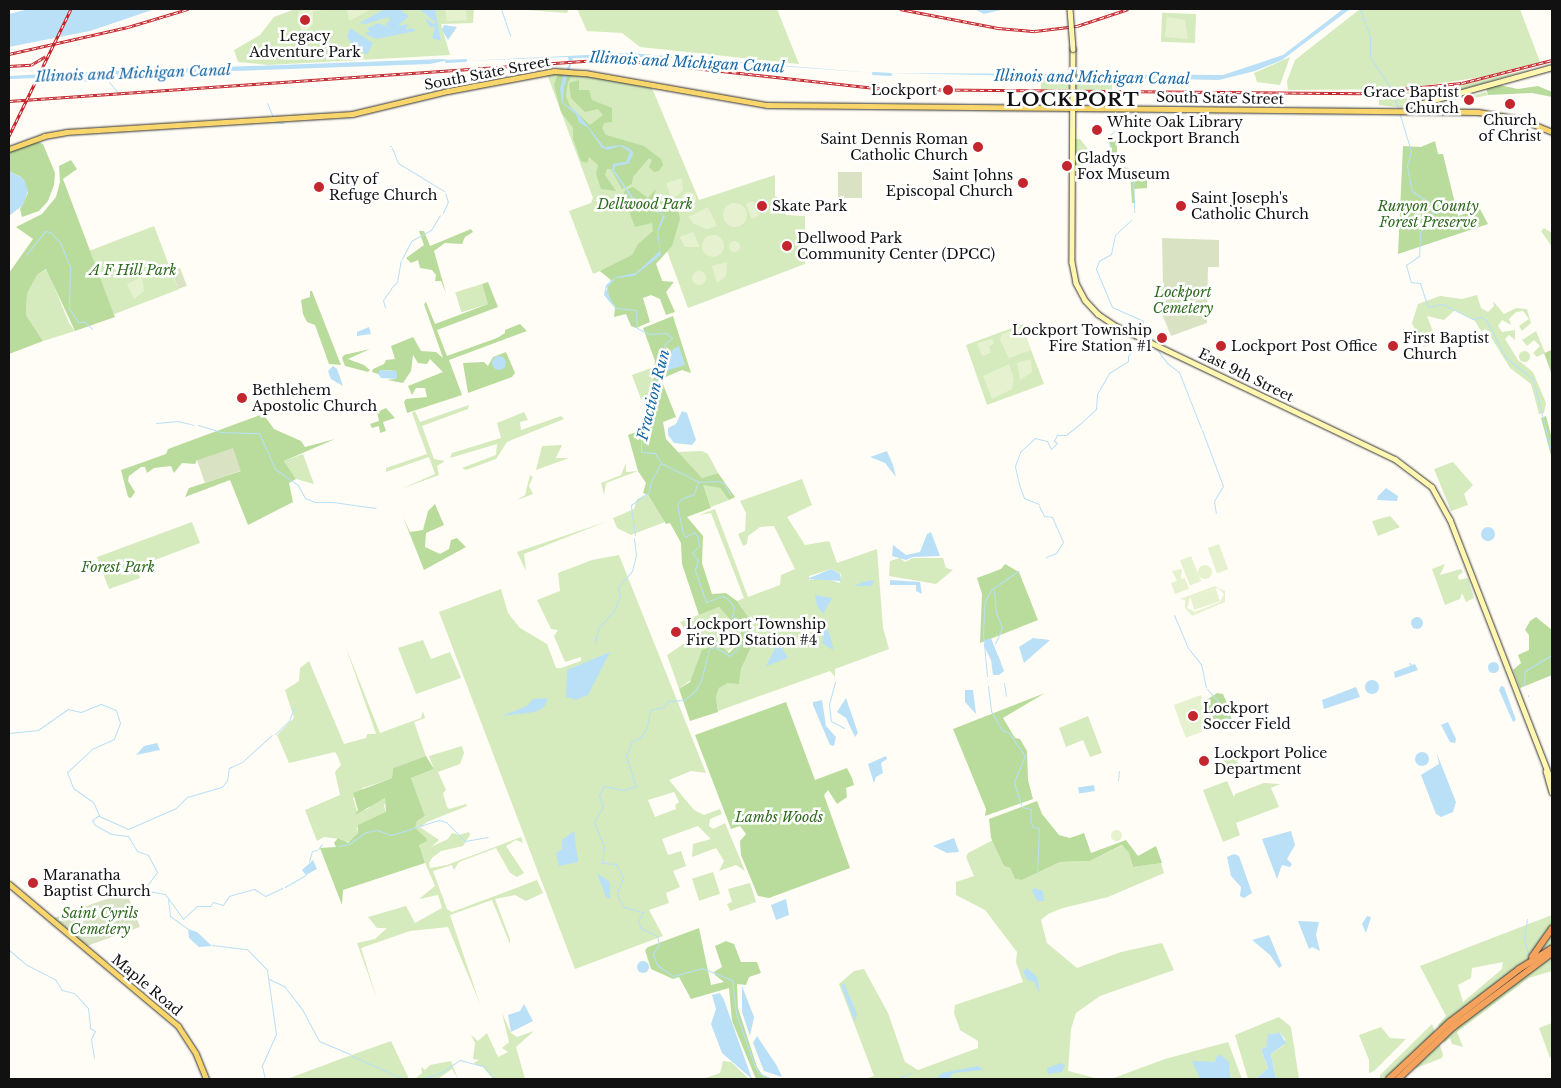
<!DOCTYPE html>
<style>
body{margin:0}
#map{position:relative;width:1561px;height:1088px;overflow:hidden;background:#fffdf5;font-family:"Libre Baskerville",serif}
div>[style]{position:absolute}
.green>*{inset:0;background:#d5ebbd;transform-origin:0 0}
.round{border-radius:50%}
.forest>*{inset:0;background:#b9dc9c}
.cemetery>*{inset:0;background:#d9e3c4;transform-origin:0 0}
.pitch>*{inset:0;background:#e6f2cf;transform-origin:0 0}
.water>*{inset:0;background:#b9e0f7;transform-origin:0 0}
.stream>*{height:1px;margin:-0.5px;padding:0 0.5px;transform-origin:0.5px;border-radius:0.5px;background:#b9e0f7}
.canal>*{height:2.5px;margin:-1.25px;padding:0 1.25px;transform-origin:1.25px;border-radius:1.25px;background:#b9e0f7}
.roads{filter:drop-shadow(0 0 1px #333) drop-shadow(0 0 1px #333)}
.secondary>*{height:4.5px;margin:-2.25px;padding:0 2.25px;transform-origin:2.25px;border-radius:2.25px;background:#fff6b0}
.primary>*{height:5px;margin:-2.5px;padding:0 2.5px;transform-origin:2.5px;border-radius:2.5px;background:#f9d66b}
.motorway>*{height:6px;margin:-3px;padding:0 3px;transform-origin:3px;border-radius:3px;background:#f5a25d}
.rail>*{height:3px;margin-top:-1.5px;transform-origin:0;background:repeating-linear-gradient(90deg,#fff 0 4px,#c4262e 0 8px);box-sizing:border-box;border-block:1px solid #c4262e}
.bridges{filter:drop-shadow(0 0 1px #333) drop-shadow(0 0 1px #333)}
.secondary-bridge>*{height:4.5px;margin:-2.25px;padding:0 2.25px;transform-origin:2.25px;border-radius:2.25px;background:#fff6b0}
.dots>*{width:14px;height:14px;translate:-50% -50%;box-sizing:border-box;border:2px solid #fff;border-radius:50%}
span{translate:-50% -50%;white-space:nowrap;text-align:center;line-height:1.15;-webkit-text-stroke:5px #fff;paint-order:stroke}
.poi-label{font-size:14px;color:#111}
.right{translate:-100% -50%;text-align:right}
.left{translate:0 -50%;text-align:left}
.street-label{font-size:14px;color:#111}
.park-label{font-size:14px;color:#2f6b1f;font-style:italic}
.water-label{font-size:15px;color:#1768a6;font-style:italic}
.district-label{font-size:19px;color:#111;font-weight:700;letter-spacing:1px}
.frame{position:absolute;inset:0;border:10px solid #111;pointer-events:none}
</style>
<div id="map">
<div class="green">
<div style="clip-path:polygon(295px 9px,474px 9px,473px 23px,441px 24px,450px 55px,268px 65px,238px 62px,234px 50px,260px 35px,274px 17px)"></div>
<div style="clip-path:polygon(514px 9px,569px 9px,567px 13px)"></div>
<div style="clip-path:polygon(577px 9px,777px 9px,799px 64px,640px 47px,622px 33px,587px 31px)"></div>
<div style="clip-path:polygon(1360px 9px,1520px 9px,1540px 62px,1482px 77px,1403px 89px,1288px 90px,1287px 81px,1295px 60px)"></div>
<div style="left:1196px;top:14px;width:29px;height:34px;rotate:92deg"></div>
<div style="clip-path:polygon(1290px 57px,1280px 85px,1257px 82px,1254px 73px)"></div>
<div style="clip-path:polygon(1532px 69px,1450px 93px,1449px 89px,1430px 93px,1423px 101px,1405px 108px,1379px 105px,1379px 95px,1451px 87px)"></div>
<div style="clip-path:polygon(566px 72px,652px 88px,699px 200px,775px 175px,775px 196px,782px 201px,786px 215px,805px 216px,805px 264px,688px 308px,667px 251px,653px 256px,663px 283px,615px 304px,608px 288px,611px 280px,600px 271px,593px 274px,569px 211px,591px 203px,593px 198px,547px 74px)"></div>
<div style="left:1041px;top:77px;width:30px;height:13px"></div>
<div style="left:1075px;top:77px;width:37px;height:13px"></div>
<div style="clip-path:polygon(1469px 92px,1475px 95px,1486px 92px,1488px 95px,1475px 98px,1454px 96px)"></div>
<div style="clip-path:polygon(1074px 139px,1080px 139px,1088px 149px,1088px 159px,1081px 170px,1074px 170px)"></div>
<div style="left:154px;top:226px;width:68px;height:69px;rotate:69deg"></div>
<div style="clip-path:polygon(1544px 228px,1552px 233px,1552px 247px,1541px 231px)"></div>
<div style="clip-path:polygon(47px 269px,69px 323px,75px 331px,43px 341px,26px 315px,27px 294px,37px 275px)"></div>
<div style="left:482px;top:284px;width:21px;height:28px;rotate:73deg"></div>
<div style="clip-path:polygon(1477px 295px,1481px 308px,1488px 312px,1494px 306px,1493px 301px,1504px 314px,1516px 308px,1527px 309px,1531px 323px,1522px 331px,1519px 326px,1529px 319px,1523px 311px,1516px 312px,1509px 319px,1511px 325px,1502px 320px,1498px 326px,1502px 332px,1515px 330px,1515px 340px,1509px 335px,1505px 339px,1518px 360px,1533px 372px,1546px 403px,1544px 413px,1539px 414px,1531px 384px,1510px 368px,1486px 329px,1481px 331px,1475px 321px,1455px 310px,1444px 320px,1427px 316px,1437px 342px,1423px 347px,1412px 323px,1418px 304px,1440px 296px,1462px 299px)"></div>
<div style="clip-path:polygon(1023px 324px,1029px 333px,1025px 334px,1044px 384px,987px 405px,966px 345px)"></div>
<div style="clip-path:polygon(1536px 331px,1545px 353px,1537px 357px,1533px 353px,1540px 346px,1534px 340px,1527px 346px,1522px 340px)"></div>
<div class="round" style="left:1518.5px;top:350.5px;width:11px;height:11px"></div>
<div style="clip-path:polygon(654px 367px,651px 395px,641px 399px,632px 375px)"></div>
<div style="clip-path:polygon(469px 405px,468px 409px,422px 426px,434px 459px,445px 461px,437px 466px,439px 475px,401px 489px,435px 474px,429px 457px,386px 472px,386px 468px,427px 454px,412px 413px,415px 411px,420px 422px)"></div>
<div style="clip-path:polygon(524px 412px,528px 420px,520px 422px,521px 430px,561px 416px,564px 419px,507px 442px,496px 459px,466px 470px,462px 468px,496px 455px,497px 444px,450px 458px,452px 453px,501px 438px,497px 423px)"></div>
<div style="clip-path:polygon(562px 445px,556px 458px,569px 458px,536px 470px,542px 446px)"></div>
<div style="clip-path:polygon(702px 451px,708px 454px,718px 473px,702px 478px,677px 452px)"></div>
<div style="clip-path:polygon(303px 454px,314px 484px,296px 479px,284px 461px)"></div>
<div style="clip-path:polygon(1453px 462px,1473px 485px,1464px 494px,1468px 505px,1451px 511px,1434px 469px)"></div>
<div style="clip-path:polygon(626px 463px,626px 472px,638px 471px,606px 483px,604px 495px,601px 483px,621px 475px)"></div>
<div style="clip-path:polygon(530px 475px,533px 477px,529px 486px,533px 494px,517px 500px,525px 495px)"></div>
<div style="clip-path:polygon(evenodd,802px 479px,812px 505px,787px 517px,805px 545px,829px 541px,837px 563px,877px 549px,883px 628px,889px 649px,835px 669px,835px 677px,830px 671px,718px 711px,716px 697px,719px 688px,728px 683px,739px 683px,741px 669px,754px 641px,751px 621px,737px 601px,744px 598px,711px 513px,699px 515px,715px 509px,748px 597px,780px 585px,781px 575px,795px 569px,774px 526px,760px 527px,748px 536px,747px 544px,743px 546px,738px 534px,745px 531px,746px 513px,740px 501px,802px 479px,831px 569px,841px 574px,840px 583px,823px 578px,809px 580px,809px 576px,831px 569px)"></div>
<div style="clip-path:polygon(702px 484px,720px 488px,729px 500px,711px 507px)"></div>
<div style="clip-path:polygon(647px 494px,665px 522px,631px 535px,617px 528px,613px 518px,634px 509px,637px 499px)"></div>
<div style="clip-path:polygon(1390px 516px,1400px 527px,1378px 536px,1372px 521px)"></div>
<div style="clip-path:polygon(608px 521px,524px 554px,526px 571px,517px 552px)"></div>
<div style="clip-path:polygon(192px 522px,200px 543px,136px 567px,140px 578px,109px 589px,97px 557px)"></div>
<div style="clip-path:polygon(evenodd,619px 555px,706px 773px,691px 771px,669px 780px,694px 810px,704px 815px,720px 809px,722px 814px,710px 819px,709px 826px,713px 829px,725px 823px,745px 871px,736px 865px,719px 871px,724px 861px,716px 848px,692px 857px,693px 844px,711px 839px,698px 826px,662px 839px,668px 855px,681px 851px,686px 866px,673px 871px,680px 887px,666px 893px,669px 903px,649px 910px,663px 936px,575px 969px,439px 612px,501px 589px,508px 613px,520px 628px,547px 644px,556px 668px,561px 668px,581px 661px,581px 657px,565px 662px,554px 636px,558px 630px,551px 629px,537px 600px,560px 591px,558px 573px,592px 560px,619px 555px,674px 792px,679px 802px,675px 805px,676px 809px,655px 817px,648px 800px,674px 792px)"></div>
<div style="clip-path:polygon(900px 558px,905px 562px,913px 558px,943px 558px,946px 568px,953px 570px,936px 584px,889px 576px,890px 561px)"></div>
<div style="clip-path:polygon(1445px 564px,1440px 575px,1461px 569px,1463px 572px,1458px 576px,1459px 580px,1468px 578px,1474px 598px,1466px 602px,1462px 593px,1460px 599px,1445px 605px,1432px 569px)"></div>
<div style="clip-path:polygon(719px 607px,740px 623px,741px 641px,679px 689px,667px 655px,691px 639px,680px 622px)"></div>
<div style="clip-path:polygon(423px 640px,431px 659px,450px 652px,461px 678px,416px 694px,398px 648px)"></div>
<div style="clip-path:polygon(345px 645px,380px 733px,421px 718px,423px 711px,425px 718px,414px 722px,426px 756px,393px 768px,392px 778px,363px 788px,353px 798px,357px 811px,368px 809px,373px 802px,385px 797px,387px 802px,384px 805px,386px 813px,357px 828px,358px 833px,351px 841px,345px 843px,341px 839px,324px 837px,317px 841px,305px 810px,340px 795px,335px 772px,341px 765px,338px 757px,335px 752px,289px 763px,277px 735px,294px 718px,285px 690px,299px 681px,300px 668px,309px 661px,344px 744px,366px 738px,367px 734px,376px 734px)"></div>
<div style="clip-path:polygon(1088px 716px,1102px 753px,1090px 757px,1083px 740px,1066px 747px,1059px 728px)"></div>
<div style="clip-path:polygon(462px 746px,464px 753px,460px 764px,438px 772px,446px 790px,443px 793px,447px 807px,449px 809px,466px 804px,467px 806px,427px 822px,420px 827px,439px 840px,431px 847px,448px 839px,452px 833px,459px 835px,469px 832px,470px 835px,463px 846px,441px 851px,432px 858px,429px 863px,430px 868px,447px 865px,521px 837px,523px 843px,516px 840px,506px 846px,524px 873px,517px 877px,510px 873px,496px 848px,459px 862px,454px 870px,452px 865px,433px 871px,447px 909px,452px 912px,537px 880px,543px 893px,526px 901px,515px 895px,495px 899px,510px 939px,510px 944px,492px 900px,450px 915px,480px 1004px,448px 927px,410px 931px,361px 948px,377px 999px,357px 943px,375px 939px,387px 928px,377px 928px,368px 917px,406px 906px,415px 923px,442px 908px,438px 895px,419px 899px,435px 886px,420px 851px,419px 844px,423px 843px,414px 828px,417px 821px,425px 816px,411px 778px,434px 769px,429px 756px)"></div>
<div style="left:1233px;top:748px;width:19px;height:13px;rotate:72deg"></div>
<div style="clip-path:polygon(1227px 781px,1234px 797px,1235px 794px,1264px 783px,1280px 784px,1271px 788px,1279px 807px,1236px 823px,1240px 835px,1223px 842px,1203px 790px)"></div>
<div style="clip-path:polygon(993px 840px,1004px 866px,1010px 868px,1015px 879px,1022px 880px,1060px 862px,1090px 861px,1123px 845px,1129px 853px,1133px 867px,1161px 863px,1164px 873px,1108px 897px,1063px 908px,1048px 914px,1041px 920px,1047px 943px,1077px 968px,1121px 952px,1162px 943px,1174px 970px,1100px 996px,1076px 1013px,1071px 1029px,1068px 1071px,1099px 1079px,865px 1079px,874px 1076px,839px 984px,854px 971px,864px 969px,888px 1013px,905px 1062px,918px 1070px,978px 1048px,978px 1041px,960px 1030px,954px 1013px,955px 1005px,1023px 982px,1016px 962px,1017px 952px,985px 910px,956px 895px,956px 882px,974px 876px,966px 857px,968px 853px)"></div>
<div style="left:713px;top:872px;width:23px;height:22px;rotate:72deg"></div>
<div style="clip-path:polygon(750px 883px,756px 902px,730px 911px,727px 904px,732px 902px,728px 889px)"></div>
<div style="clip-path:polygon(evenodd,1552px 915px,1552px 971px,1529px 978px,1457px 1032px,1463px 1047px,1452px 1044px,1450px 1038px,1444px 1043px,1438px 1025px,1446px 1016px,1420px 966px,1552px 915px,1503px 962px,1502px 969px,1463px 1002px,1458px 985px,1471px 978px,1472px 968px,1503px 962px)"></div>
<div style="clip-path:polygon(502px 1013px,511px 1033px,517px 1037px,534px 1031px,516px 1047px,525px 1079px,493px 1079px,483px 1067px,473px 1063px,479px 1060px,473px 1059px,475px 1043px,471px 1035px,478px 1041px,487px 1033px,498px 1057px,508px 1052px,502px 1048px,509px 1042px)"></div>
<div style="clip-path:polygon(1279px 1017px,1291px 1027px,1299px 1079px,1276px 1079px,1271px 1054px,1284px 1045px,1285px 1039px,1280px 1033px,1270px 1034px,1266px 1047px,1261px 1049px,1268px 1068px,1256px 1079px,1248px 1079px,1235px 1035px)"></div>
<div style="clip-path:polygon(1552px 1023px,1552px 1057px,1550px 1058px,1539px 1028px)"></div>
<div style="clip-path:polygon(1432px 1024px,1443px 1054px,1442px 1058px,1411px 1070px,1405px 1079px,1380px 1079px,1380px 1075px)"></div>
<div style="clip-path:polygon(1381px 1027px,1390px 1038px,1406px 1039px,1374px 1071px,1369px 1073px,1369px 1060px,1359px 1035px)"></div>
<div style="clip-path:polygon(391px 1041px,409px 1079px,287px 1079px,357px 1053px)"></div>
<div style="clip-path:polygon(1228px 1042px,1242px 1079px,1111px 1079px,1165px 1059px)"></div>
<div style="clip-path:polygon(451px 1061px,458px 1079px,452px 1069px,438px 1079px,415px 1079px,422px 1073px,421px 1067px,425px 1070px,430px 1065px)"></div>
<div style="clip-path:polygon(723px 1061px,731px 1062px,749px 1079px,703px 1079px,720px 1073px)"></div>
</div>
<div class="forest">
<div style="clip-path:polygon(558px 73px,572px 75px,568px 82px,566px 96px,570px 106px,590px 125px,603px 115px,598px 109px,585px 112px,571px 98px,569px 83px,579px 80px,579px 90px,589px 90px,592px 100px,612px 108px,612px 122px,604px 123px,602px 128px,606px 135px,644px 146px,661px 159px,663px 165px,659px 171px,654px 172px,649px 167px,652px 160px,649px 158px,633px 177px,632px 184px,622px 189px,611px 169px,607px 169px,605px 175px,616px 191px,601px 189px,596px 174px,598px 165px,589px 157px,587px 163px,581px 161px,573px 139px,573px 128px,561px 112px,554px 85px)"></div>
<div style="clip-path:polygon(1499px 85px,1518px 89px,1538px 86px,1552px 92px,1552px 97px,1532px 93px,1488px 95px,1486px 88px)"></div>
<div style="clip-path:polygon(1109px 140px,1117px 140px,1117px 166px,1147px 172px,1147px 188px,1134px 189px,1135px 203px,1132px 203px,1130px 173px,1114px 170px)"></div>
<div style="clip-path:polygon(35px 141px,43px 144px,55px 173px,54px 185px,48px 201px,39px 211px,22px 217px,20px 209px,28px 193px,21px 177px,9px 171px,9px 151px)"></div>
<div style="clip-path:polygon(1435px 141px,1438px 154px,1443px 154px,1458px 216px,1480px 209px,1488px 224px,1398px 254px,1403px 146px,1421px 147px)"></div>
<div style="clip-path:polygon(71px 160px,77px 169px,63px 179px,115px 317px,75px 331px,46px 269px,37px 275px,27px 294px,26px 315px,43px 341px,9px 354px,9px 273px,33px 239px,16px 227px,42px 214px,56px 197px,60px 182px,59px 166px)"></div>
<div style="clip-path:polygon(633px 187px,648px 198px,656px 189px,653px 200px,669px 200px,672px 207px,678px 209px,680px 219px,672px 246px,656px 264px,662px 281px,674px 282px,666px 292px,675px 312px,666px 315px,660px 299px,651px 295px,643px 298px,650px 322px,636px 328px,631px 326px,626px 314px,614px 317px,615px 308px,606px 292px,611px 280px,600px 271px,632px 255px,638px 244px,653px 231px,652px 223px,635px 227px,623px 195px,625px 190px)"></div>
<div style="clip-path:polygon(471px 229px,473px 232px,465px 237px,462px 244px,445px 243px,434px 251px,446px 293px,441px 281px,435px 281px,436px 275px,432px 270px,420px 268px,418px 260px,411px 263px,406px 258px,424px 245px,419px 231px,424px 231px,430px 246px)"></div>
<div style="clip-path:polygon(488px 282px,498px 307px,437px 330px,447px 356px,497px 338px,505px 333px,505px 330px,520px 324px,527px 331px,449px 360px,462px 395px,407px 413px,404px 402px,406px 399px,427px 397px,425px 388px,416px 388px,412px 395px,408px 386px,443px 372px,430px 359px,427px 364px,418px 363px,413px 355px,411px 371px,403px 383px,387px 380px,395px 379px,397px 371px,382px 370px,378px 374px,372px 372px,373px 369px,384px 364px,386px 360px,395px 359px,391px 346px,413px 337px,421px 351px,436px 352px,443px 358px,424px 304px,426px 302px,435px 324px,488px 304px,482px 284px)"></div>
<div style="clip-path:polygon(310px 291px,312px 291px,341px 365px,329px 364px,315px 325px,307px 322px,303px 314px,301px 300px,310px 297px)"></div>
<div style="clip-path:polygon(673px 316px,691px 373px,682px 370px,661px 379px,676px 417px,663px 422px,666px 439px,702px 478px,718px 473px,735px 497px,729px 500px,720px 488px,703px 485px,711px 508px,687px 517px,703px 536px,702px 563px,712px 594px,726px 593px,737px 601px,751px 621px,754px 641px,741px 669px,739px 684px,728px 683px,719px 688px,716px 697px,718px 712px,690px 721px,679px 689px,690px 682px,702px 650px,718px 644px,729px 653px,741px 641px,740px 623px,731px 620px,719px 607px,699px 615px,682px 564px,681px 543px,670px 523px,666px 524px,648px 495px,643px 493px,646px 483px,638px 471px,628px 435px,643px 429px,651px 395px,655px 361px,643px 328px)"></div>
<div style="clip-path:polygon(370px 349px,348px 359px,364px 365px,370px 370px,368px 372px,345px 366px,342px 358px,344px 355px)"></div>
<div style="clip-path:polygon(1552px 350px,1552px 375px,1544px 353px)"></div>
<div style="clip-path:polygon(506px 352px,515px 373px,512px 377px,468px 393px,463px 363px,484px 362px,488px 366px,493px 357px)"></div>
<div style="clip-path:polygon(386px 408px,395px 418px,383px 422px,386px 431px,380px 433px,379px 426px,372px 428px,370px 424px,379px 421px,377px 412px)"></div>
<div style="clip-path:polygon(263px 414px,274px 429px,301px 441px,305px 447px,335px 439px,284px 461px,296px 479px,289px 483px,293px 502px,248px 525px,230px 480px,185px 497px,189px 488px,241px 471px,197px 460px,195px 464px,182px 463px,174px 473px,171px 466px,154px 468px,147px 473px,145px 467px,141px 467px,129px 476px,128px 481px,135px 492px,131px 498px,128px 497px,121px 470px,166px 454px,168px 449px)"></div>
<div style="clip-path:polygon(1546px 416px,1552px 439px,1552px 459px,1541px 418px)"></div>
<div style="clip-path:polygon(435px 504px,444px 525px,426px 533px,425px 547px,440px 554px,449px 549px,451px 540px,457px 538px,466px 547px,424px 570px,403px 517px,410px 532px,423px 530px,428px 511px)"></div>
<div style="clip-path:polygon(1005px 564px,1019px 572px,1038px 620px,980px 643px,982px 594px,977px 578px,1001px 569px)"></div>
<div style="clip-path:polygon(1536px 617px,1552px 630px,1552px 675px,1520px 688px,1513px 670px,1521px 663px,1518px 655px,1529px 650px,1529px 635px,1525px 630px,1530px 621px)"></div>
<div style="clip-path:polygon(1045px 693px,1003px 718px,1015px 738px,1020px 739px,1027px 751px,1028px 780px,1033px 799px,985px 816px,986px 809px,953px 729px)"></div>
<div style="clip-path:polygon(1217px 693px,1223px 694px,1227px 703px,1233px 724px,1217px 729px,1205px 701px)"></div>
<div style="clip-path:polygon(786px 702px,815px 780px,847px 768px,852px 778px,854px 785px,846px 788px,847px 797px,837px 804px,828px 790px,824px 795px,850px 868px,769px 898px,758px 896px,741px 855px,740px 841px,746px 834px,740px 826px,731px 829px,695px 735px)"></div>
<div style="clip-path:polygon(426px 756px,434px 769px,411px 778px,425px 816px,417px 821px,415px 828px,426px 838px,427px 841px,419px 845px,425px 863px,343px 890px,342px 905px,320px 848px,336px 847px,334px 843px,338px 838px,348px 843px,358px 833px,358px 825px,386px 812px,385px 798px,355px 815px,358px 810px,353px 793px,392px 778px,393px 768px)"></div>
<div style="clip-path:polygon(1037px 801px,1042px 814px,1059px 835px,1070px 838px,1084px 833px,1091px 853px,1126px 840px,1138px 856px,1156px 846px,1162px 863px,1133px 867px,1129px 853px,1122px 845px,1090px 861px,1060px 862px,1022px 880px,1015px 879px,1010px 868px,1004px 866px,991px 838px,989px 819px)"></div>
<div style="clip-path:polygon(699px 928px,711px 985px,724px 982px,715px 975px,714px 972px,722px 967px,715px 946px,726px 941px,734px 944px,741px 962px,757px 962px,761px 973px,749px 977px,746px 985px,737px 984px,738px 1008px,757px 1067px,763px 1076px,773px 1079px,756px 1079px,732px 1021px,729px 988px,691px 999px,679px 977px,673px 979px,651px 969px,645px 950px,648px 947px)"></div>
</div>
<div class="cemetery">
<div style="left:838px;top:172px;width:24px;height:26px"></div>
<div style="clip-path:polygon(1162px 238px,1219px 240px,1219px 267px,1208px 267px,1207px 323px,1171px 336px,1154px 294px,1163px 285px)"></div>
<div style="left:180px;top:268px;width:19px;height:9px;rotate:69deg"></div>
<div style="left:233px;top:448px;width:24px;height:38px;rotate:71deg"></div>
<div style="clip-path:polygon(120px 894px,128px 896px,140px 927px,84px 947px,51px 919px)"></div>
</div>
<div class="pitch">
<div style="clip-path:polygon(303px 9px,327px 9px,313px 12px,313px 24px,307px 30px,302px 30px,297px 21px,299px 11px)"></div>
<div style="clip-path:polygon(347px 9px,371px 9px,349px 21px)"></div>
<div style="clip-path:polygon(445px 9px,466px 9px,467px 20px,447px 21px)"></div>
<div style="clip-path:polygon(1167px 17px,1185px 20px,1188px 39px,1165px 37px)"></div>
<div style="clip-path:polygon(682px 178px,683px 190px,672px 200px,666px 183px)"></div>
<div class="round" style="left:682px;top:192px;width:14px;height:14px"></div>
<div style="left:753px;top:201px;width:16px;height:8px;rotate:68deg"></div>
<div class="round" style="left:723px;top:203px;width:24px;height:24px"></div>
<div style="clip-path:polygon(708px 207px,717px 226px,707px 229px,694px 224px,688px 217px)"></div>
<div style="clip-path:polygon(693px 232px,700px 247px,685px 247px,680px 237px)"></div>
<div class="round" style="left:702px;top:235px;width:22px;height:22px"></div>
<div class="round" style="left:728.5px;top:240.5px;width:11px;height:11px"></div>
<div style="clip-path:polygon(727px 262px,726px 276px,717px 283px,712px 266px)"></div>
<div class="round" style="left:692px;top:271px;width:14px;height:14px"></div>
<div style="clip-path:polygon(142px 277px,144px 291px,134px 299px,127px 284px)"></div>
<div style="clip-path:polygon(1022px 327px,1031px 350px,1009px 358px,1000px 340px,1002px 334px)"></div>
<div style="clip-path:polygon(992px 339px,994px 344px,989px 346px,991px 353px,982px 356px,977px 343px)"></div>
<div style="clip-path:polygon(1031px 359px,1032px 372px,1020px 380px,1017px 363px)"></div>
<div style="clip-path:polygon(1009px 364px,1014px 379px,1012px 389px,992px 399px,983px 376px)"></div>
<div style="left:1219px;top:544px;width:27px;height:12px;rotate:70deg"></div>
<div style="left:1191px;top:556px;width:27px;height:12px;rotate:68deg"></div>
<div class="round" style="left:1198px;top:565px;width:14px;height:14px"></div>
<div style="clip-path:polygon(1182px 569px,1181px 579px,1185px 578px,1189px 589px,1175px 594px,1171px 583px,1177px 581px,1172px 571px)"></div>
<div style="clip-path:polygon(evenodd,1215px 586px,1225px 591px,1225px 602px,1192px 616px,1185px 608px,1185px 600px,1180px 599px,1215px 586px,1218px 588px,1224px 594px,1220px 602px,1195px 612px,1187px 608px,1190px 598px,1218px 588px)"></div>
<div style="left:1216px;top:589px;width:13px;height:27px;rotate:72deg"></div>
<div style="left:1201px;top:695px;width:35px;height:29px;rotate:70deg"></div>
<div class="round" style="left:1110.5px;top:829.5px;width:11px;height:11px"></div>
</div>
<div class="water">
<div style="clip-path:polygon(29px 9px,155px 9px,90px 31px,9px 47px,9px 14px)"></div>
<div style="clip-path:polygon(385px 9px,407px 9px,401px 11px,409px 16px,398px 26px,408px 24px,406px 30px,412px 28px,416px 31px,376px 39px,367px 35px,366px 32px,370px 32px,367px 28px,379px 23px,390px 28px,385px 24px,390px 20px,388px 17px,366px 24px,359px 23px)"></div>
<div style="clip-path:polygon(419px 9px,435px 9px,441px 41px,432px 38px,435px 27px,430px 27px,424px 17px,434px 24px,435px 22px)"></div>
<div style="clip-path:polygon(974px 9px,1005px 9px,984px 14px)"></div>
<div style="clip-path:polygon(1343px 9px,1350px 9px,1282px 60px,1255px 71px,1219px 80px,887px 73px,1223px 75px,1283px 55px)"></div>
<div style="clip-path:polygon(444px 25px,457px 27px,448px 40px,442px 30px)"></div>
<div style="clip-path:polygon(350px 28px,373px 43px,367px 55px,352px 45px,347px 36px)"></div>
<div style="clip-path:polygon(630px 53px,875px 73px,655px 57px,573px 58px,564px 87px,563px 103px,576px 111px,604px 147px,622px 145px,632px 150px,633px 155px,628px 164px,615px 166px,614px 170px,634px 199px,656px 210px,665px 216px,658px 232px,661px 255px,634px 276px,616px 278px,606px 289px,614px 307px,604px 295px,606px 285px,616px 277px,636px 273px,660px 251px,657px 232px,663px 215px,634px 202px,612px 170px,613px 164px,626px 162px,630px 152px,620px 146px,608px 150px,602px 148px,588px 128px,579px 122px,576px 114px,562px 103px,560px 89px,563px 75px,569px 65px,568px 57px,463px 61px)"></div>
<div style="clip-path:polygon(442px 59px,449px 60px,430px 64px,9px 79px,9px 76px,61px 73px)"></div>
<div style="clip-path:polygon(9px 171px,24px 179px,28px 191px,23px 205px,9px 216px)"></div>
<div style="clip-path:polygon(369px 327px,371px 334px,357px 336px,357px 332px)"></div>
<div style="clip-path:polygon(679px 346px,685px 365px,666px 371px,673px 349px)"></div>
<div class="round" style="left:492px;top:356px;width:14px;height:14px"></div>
<div style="clip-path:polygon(333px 366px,337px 369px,343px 386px,331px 379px,328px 371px)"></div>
<div style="clip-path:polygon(380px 370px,397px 371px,397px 379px,381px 378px,378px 374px)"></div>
<div style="clip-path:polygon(682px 411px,687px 413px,696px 440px,692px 445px,674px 443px,668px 435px,668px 428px,676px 424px)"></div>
<div style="clip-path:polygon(887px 451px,893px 465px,896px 477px,885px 463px,870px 457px)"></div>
<div style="clip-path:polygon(1386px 488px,1398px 496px,1397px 501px,1377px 500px,1378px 496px)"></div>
<div class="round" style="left:1481px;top:527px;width:14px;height:14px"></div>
<div style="clip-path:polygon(931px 532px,940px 556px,913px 557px,906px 560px,892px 556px,893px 545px,906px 555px,920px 552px,927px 534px)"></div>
<div style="clip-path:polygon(831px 569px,840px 574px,841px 581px,807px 579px)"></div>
<div style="clip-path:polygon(874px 580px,872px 586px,854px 586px,863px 582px)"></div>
<div style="clip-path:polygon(890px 580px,920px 582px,922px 594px,916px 591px,916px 585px,890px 585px)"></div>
<div style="clip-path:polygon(815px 595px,832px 598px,823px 614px,817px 606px)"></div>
<div class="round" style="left:1411px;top:617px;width:12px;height:12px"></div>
<div style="clip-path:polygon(826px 623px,833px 647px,833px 650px,823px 644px,822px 627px)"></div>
<div style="clip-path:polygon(991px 638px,1004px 671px,999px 675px,993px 675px,991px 660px,985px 648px,985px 640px)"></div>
<div style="clip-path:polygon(1033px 638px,1050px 640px,1024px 663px,1019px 647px)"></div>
<div style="clip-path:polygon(779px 643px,788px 658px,766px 666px,775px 648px,774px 645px)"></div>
<div style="clip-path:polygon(610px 652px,588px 695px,576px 700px,566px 697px,567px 670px)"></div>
<div class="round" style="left:1487.5px;top:661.5px;width:11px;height:11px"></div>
<div style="clip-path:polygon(1415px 664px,1418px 670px,1395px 678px,1394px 672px)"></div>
<div class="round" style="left:1365px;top:680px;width:14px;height:14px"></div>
<div style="clip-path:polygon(1501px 686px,1504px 687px,1516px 720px,1513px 722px,1499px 690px)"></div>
<div style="clip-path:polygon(1356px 687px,1360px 697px,1324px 709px,1322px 700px)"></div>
<div style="clip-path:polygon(965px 690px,973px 690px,976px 714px,965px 702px)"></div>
<div style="clip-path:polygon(548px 698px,544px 707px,535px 712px,502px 716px,527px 706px,533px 699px)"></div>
<div style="clip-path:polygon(846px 698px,858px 733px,855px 737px,846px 718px,837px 712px)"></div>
<div style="clip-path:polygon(822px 700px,826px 726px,836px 737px,834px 746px,830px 745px,813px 705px,813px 702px)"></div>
<div style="clip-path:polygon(1448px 722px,1456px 739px,1455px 743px,1450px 742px,1441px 725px)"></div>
<div style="clip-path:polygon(157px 743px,160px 750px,136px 755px,144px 746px)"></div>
<div class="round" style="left:1415px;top:752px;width:14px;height:14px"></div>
<div style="clip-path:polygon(1437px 754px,1456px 802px,1453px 812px,1441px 817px,1436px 814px,1421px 775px,1439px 764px)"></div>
<div style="clip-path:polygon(886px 756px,887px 759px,881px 763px,883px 773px,876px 777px,874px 783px,868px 764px)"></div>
<div style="left:1094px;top:785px;width:6px;height:16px;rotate:81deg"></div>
<div style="clip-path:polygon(574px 831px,578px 862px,559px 866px,556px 853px,562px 849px,562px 840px)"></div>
<div style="clip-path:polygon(1291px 831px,1295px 845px,1287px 859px,1292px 864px,1290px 867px,1282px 865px,1277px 879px,1262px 839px)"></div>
<div style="clip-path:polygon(954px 838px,959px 852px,947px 853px,933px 846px)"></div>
<div style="clip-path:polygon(1234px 854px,1239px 856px,1252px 893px,1244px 898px,1240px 896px,1241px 887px,1231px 876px,1227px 857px)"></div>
<div style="clip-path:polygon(313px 860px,317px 869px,306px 875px,302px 870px)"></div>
<div style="clip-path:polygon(597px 873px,610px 882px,610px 899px,606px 897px)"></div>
<div style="clip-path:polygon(1034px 888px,1043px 891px,1044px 901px,1037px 901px,1032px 891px)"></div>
<div style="clip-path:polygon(786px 899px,789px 915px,776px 920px,771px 905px)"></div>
<div style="clip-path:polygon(1367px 916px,1371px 917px,1366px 933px,1362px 924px)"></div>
<div style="clip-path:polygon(1298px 921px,1319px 922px,1316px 935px,1320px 951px,1312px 947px,1309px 949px)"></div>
<div style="clip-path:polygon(188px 929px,197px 932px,212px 946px,199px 947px,189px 938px)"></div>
<div style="clip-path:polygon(1269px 935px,1282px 966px,1279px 968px,1270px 955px,1252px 940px)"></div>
<div class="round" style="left:637px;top:961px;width:12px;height:12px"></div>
<div style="clip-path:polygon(1027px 968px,1037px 977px,1040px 994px,1034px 982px,1027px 980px,1023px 971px)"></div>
<div style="clip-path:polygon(844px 983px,857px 1014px,855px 1022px,841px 985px)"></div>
<div style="clip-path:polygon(742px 986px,754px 1017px,750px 1036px,742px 1012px)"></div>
<div style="clip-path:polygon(720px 993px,724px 1000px,752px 1079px,722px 1053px,711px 1024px,716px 1009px,712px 995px)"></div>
<div style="clip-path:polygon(524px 1004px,533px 1021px,511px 1032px,508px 1015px,520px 1011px)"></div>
<div style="clip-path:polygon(1280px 1033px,1286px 1043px,1271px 1054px,1276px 1079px,1256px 1079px,1268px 1068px,1261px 1049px,1266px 1047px,1268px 1034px)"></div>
<div style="clip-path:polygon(757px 1036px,777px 1066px,782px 1077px,764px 1071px,753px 1043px)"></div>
<div style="clip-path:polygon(1221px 1055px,1229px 1062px,1230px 1079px,1200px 1079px,1192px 1061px,1215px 1062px,1217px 1056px)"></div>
<div style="clip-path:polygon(1061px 1063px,1065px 1065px,1062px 1072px,1048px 1074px,1047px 1068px)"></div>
<div style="clip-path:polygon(978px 1066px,983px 1070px,953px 1073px,949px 1079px,936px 1079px,942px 1073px)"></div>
</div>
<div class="stream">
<div style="left:501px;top:9px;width:28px;rotate:71deg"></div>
<div style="left:1360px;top:9px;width:29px;rotate:70deg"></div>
<div style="left:1370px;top:36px;width:21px;rotate:90deg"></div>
<div style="left:1370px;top:57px;width:37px;rotate:56deg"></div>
<div style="left:1391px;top:88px;width:21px;rotate:71deg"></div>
<div style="left:58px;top:81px;width:48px;rotate:-1.2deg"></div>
<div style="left:109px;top:82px;width:16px;rotate:50deg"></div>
<div style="left:267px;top:103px;width:15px;rotate:67deg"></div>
<div style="left:1399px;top:112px;width:41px;rotate:72.9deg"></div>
<div style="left:1411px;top:151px;width:16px;rotate:105deg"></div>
<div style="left:1407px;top:166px;width:25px;rotate:79deg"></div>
<div style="left:1412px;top:191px;width:29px;rotate:34deg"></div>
<div style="left:1436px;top:207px;width:31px;rotate:122deg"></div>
<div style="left:1420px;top:233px;width:23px;rotate:92deg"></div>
<div style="left:1419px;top:256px;width:16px;rotate:145deg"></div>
<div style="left:1406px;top:265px;width:18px;rotate:74deg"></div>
<div style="left:1411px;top:282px;width:9px;rotate:6deg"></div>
<div style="left:1420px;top:283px;width:25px;rotate:72deg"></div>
<div style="left:1428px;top:307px;width:14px;rotate:-12deg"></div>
<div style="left:1442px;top:304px;width:34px;rotate:26deg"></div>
<div style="left:1473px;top:319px;width:8px;rotate:-14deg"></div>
<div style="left:1481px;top:317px;width:6px;rotate:31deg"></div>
<div style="left:1486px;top:320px;width:43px;rotate:62.2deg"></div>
<div style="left:1506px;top:358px;width:34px;rotate:38deg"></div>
<div style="left:1533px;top:379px;width:77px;rotate:75.8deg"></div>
<div style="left:275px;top:122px;width:8px;rotate:7deg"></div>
<div style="left:1110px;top:135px;width:15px;rotate:-42deg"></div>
<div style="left:1109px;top:142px;width:28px;rotate:77deg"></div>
<div style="left:1115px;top:169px;width:19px;rotate:18deg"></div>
<div style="left:1133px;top:175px;width:37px;rotate:88deg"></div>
<div style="left:390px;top:146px;width:1px"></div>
<div style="left:392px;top:148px;width:16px;rotate:68deg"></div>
<div style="left:398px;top:163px;width:54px;rotate:31.3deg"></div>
<div style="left:443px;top:213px;width:12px;rotate:-66deg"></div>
<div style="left:448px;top:202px;width:9px;rotate:-108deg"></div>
<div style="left:1131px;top:220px;width:22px;rotate:137deg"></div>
<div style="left:1115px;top:235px;width:19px;rotate:102deg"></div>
<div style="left:1111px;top:254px;width:14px;rotate:150deg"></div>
<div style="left:1099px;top:261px;width:9px;rotate:111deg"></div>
<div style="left:1096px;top:269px;width:41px;rotate:67.2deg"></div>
<div style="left:1112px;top:307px;width:34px;rotate:24deg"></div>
<div style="left:1143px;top:321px;width:16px;rotate:90deg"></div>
<div style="left:27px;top:254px;width:29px;rotate:-52deg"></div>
<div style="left:45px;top:231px;width:5px;rotate:11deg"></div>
<div style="left:50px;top:232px;width:14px;rotate:45deg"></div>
<div style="left:60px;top:242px;width:27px;rotate:68deg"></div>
<div style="left:70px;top:267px;width:41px;rotate:91.4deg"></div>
<div style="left:69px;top:308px;width:17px;rotate:57deg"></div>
<div style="left:78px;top:322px;width:7px"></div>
<div style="left:85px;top:322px;width:10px;rotate:45deg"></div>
<div style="left:402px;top:259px;width:20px;rotate:-63deg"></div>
<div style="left:411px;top:241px;width:23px;rotate:-29deg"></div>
<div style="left:431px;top:230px;width:17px;rotate:-59deg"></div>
<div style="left:607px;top:287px;width:11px;rotate:85deg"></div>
<div style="left:608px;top:298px;width:13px;rotate:51deg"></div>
<div style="left:616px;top:308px;width:20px;rotate:6deg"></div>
<div style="left:636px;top:310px;width:18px;rotate:87deg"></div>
<div style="left:637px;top:328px;width:13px;rotate:27deg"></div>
<div style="left:649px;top:334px;width:17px;rotate:-3deg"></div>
<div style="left:666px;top:333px;width:8px;rotate:40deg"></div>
<div style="left:672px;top:338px;width:9px;rotate:139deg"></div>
<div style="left:665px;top:344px;width:94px;rotate:104.8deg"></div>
<div style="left:641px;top:435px;width:17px;rotate:90deg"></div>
<div style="left:641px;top:452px;width:14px;rotate:4deg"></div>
<div style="left:655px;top:453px;width:12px;rotate:59deg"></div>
<div style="left:661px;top:463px;width:40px;rotate:26.6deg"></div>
<div style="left:391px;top:288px;width:8px;rotate:-45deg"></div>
<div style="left:397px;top:282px;width:22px;rotate:-80deg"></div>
<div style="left:385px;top:307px;width:7px;rotate:-106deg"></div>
<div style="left:383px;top:300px;width:14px;rotate:-54deg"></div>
<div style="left:1142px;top:340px;width:13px;rotate:29deg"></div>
<div style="left:1156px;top:348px;width:19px;rotate:54deg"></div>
<div style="left:1167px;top:363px;width:15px;rotate:37deg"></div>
<div style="left:1179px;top:372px;width:60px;rotate:68.6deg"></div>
<div style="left:156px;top:423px;width:22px;rotate:-5deg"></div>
<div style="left:178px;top:421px;width:16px;rotate:14deg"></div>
<div style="left:198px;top:425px;width:24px;rotate:17deg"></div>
<div style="left:221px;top:432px;width:38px;rotate:2deg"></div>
<div style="left:259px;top:433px;width:39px;rotate:66deg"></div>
<div style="left:275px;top:469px;width:28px;rotate:35deg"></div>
<div style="left:298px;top:485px;width:15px;rotate:62deg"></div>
<div style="left:305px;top:498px;width:11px;rotate:22deg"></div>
<div style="left:315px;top:502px;width:18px"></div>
<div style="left:333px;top:502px;width:43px;rotate:7.9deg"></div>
<div style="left:1202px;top:430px;width:60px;rotate:69.4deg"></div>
<div style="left:1223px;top:486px;width:17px;rotate:121deg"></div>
<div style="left:1214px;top:501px;width:12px;rotate:81deg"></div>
<div style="left:698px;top:481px;width:14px;rotate:107deg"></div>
<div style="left:694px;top:494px;width:14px;rotate:159deg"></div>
<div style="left:681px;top:499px;width:7px;rotate:124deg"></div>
<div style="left:677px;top:505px;width:30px;rotate:78deg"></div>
<div style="left:683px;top:534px;width:4px;rotate:56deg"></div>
<div style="left:685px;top:537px;width:10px;rotate:-29deg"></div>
<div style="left:694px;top:532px;width:6px;rotate:51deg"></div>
<div style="left:698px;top:537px;width:9px;rotate:84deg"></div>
<div style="left:699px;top:546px;width:10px;rotate:135deg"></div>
<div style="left:692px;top:553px;width:9px;rotate:49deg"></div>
<div style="left:698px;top:560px;width:10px;rotate:107deg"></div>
<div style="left:695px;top:570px;width:34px;rotate:71deg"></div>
<div style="left:706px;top:602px;width:17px;rotate:-21deg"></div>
<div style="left:722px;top:596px;width:5px;rotate:22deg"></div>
<div style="left:727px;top:598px;width:11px;rotate:52deg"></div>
<div style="left:734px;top:607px;width:10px;rotate:101deg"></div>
<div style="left:732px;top:617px;width:14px;rotate:21deg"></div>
<div style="left:745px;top:622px;width:8px;rotate:113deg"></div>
<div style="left:742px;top:629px;width:12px;rotate:70deg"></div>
<div style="left:746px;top:640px;width:23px;rotate:135deg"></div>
<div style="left:730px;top:656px;width:17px;rotate:-149deg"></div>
<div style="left:715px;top:647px;width:6px;rotate:162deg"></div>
<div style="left:709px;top:649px;width:30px;rotate:104deg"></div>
<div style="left:702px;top:678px;width:13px;rotate:117deg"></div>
<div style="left:696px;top:690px;width:16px;rotate:140deg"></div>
<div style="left:684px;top:700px;width:16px;rotate:176deg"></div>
<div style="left:668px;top:701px;width:7px;rotate:124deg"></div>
<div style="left:664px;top:707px;width:14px;rotate:168deg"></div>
<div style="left:650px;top:710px;width:17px;rotate:100deg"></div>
<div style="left:647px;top:727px;width:13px;rotate:122deg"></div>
<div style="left:640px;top:738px;width:9px;rotate:159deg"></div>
<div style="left:632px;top:741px;width:16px;rotate:112deg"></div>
<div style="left:626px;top:756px;width:32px;rotate:72deg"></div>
<div style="left:636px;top:786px;width:13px;rotate:162deg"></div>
<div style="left:624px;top:790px;width:20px;rotate:-169deg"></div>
<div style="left:604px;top:786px;width:11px;rotate:117deg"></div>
<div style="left:599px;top:796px;width:12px;rotate:70deg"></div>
<div style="left:603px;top:807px;width:17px;rotate:121deg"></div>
<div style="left:594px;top:822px;width:27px;rotate:68deg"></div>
<div style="left:604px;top:847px;width:16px;rotate:97deg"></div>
<div style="left:602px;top:863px;width:14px;rotate:4deg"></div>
<div style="left:616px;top:864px;width:16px;rotate:63deg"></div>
<div style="left:623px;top:878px;width:16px;rotate:112deg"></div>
<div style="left:617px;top:893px;width:7px;rotate:74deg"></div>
<div style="left:619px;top:900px;width:9px;rotate:54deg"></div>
<div style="left:624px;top:907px;width:20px;rotate:15deg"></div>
<div style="left:643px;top:912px;width:10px;rotate:119deg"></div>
<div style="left:638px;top:921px;width:8px;rotate:67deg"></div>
<div style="left:641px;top:928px;width:18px;rotate:27deg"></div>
<div style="left:657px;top:936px;width:8px;rotate:76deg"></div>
<div style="left:659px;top:944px;width:12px;rotate:121deg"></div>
<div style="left:653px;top:954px;width:12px;rotate:70deg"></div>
<div style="left:657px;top:965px;width:19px;rotate:35deg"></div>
<div style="left:673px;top:976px;width:30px;rotate:-15deg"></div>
<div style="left:702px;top:968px;width:32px;rotate:22deg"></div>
<div style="left:732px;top:980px;width:33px;rotate:83deg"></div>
<div style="left:736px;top:1013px;width:57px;rotate:70.6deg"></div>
<div style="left:755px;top:1067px;width:7px;rotate:56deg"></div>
<div style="left:759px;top:1073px;width:14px;rotate:25deg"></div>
<div style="left:698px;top:482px;width:20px;rotate:-3deg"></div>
<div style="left:718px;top:481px;width:6px;rotate:18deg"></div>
<div style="left:724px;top:483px;width:13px;rotate:61deg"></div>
<div style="left:1039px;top:504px;width:16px;rotate:-158deg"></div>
<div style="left:1024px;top:498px;width:15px;rotate:-110deg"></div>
<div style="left:1019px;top:484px;width:18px;rotate:-103deg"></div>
<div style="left:1015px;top:466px;width:15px;rotate:-70deg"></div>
<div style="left:1020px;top:452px;width:21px;rotate:-43deg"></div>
<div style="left:1035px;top:438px;width:12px;rotate:14deg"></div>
<div style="left:1047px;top:441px;width:9px;rotate:63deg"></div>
<div style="left:1051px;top:449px;width:8px;rotate:-45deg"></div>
<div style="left:1057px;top:443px;width:4px;rotate:-146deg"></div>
<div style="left:1054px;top:441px;width:7px;rotate:-63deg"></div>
<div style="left:1057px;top:435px;width:9px"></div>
<div style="left:1066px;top:435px;width:19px;rotate:-39deg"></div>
<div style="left:1081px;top:423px;width:21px;rotate:-43deg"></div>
<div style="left:1096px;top:409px;width:15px;rotate:-86deg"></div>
<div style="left:1097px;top:394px;width:24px;rotate:-60deg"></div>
<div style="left:1109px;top:373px;width:22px;rotate:-32deg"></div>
<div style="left:1128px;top:361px;width:5px;rotate:-90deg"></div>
<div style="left:1128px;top:356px;width:21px;rotate:-51deg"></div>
<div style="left:1039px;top:506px;width:11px;rotate:63deg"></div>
<div style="left:1044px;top:516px;width:8px;rotate:7deg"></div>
<div style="left:1052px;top:517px;width:27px;rotate:66deg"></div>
<div style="left:1063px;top:542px;width:13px;rotate:122deg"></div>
<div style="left:1056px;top:553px;width:11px;rotate:158deg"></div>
<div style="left:635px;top:535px;width:30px;rotate:-98deg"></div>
<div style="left:631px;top:505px;width:22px;rotate:-36deg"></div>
<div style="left:649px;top:492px;width:11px;rotate:-80deg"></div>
<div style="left:651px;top:481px;width:21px;rotate:-61deg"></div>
<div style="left:632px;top:571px;width:16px;rotate:-76deg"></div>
<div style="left:636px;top:555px;width:17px;rotate:-97deg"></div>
<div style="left:994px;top:590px;width:22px;rotate:85deg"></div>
<div style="left:996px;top:612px;width:17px;rotate:69deg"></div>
<div style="left:1002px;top:628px;width:17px;rotate:114deg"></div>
<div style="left:1174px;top:615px;width:36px;rotate:67deg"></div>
<div style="left:1188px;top:648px;width:21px;rotate:51deg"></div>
<div style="left:1201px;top:664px;width:24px;rotate:78deg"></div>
<div style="left:595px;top:644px;width:16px;rotate:-79deg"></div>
<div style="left:598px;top:628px;width:23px;rotate:-47deg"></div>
<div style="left:614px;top:611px;width:16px;rotate:-68deg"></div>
<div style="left:620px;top:596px;width:9px;rotate:-103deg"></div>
<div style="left:618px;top:587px;width:20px;rotate:-49deg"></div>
<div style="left:997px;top:655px;width:8px;rotate:67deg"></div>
<div style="left:1409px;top:663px;width:5px;rotate:37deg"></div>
<div style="left:987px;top:676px;width:42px;rotate:-95.4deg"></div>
<div style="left:983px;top:634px;width:33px;rotate:-87deg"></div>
<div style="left:985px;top:601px;width:13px;rotate:-61deg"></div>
<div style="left:991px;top:590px;width:33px;rotate:-35deg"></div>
<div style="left:835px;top:682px;width:24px;rotate:105deg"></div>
<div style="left:829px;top:705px;width:16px;rotate:83deg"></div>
<div style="left:831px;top:721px;width:15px;rotate:28deg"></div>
<div style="left:1004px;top:683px;width:13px;rotate:81deg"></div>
<div style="left:1524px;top:684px;width:13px;rotate:-86deg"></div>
<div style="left:1525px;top:671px;width:31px;rotate:-31deg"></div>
<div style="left:988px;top:686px;width:25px;rotate:83deg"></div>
<div style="left:991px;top:711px;width:22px;rotate:60deg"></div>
<div style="left:1002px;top:730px;width:8px;rotate:23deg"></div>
<div style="left:1009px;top:733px;width:28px;rotate:55deg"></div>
<div style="left:1025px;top:756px;width:28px;rotate:113deg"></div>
<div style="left:1014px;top:782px;width:24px;rotate:73deg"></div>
<div style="left:1207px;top:689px;width:27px;rotate:48deg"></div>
<div style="left:1225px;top:709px;width:19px;rotate:69deg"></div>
<div style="left:1528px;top:695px;width:1px;rotate:90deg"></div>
<div style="left:9px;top:733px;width:29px;rotate:-6deg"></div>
<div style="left:38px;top:730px;width:37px;rotate:-35deg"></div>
<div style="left:68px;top:709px;width:13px;rotate:13deg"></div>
<div style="left:81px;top:712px;width:22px;rotate:-22deg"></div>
<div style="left:101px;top:704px;width:16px;rotate:22deg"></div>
<div style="left:116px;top:710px;width:14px;rotate:73deg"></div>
<div style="left:120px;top:723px;width:17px;rotate:111deg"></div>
<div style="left:114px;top:739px;width:24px;rotate:156deg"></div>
<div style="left:92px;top:749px;width:34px;rotate:137deg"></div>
<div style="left:67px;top:772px;width:17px;rotate:69deg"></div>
<div style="left:73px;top:788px;width:24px;rotate:35deg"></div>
<div style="left:93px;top:802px;width:14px;rotate:65deg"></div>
<div style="left:275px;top:734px;width:19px;rotate:-43deg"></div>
<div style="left:289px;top:721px;width:15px;rotate:-70deg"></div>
<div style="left:1118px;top:780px;width:9px;rotate:-84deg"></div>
<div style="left:1022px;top:807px;width:9px;rotate:13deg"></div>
<div style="left:1031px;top:809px;width:11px;rotate:95deg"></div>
<div style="left:1030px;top:820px;width:8px;rotate:67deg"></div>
<div style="left:1033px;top:827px;width:6px;rotate:9deg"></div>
<div style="left:1039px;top:828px;width:45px;rotate:92.5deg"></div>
<div style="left:99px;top:815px;width:9px;rotate:144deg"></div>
<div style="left:92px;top:820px;width:6px;rotate:59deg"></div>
<div style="left:95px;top:825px;width:18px;rotate:29deg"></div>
<div style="left:111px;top:834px;width:17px;rotate:7deg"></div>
<div style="left:128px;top:836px;width:17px;rotate:59deg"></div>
<div style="left:137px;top:851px;width:12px;rotate:20deg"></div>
<div style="left:148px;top:855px;width:19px;rotate:62deg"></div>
<div style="left:157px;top:872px;width:17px;rotate:126deg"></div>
<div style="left:147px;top:886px;width:5px;rotate:68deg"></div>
<div style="left:149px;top:891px;width:16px;rotate:11deg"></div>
<div style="left:165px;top:894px;width:31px;rotate:54deg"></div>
<div style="left:183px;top:919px;width:19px;rotate:-43deg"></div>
<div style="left:197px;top:906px;width:13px"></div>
<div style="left:210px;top:906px;width:5px;rotate:-53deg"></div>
<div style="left:213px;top:902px;width:10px;rotate:17deg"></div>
<div style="left:223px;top:905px;width:11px;rotate:-56deg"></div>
<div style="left:229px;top:896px;width:10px;rotate:-17deg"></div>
<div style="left:239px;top:893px;width:16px;rotate:-15deg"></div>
<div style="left:254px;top:889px;width:13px;rotate:32deg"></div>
<div style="left:265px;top:896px;width:19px;rotate:-25deg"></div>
<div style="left:99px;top:816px;width:32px;rotate:24deg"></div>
<div style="left:128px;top:829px;width:52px;rotate:-23.6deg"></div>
<div style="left:176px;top:808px;width:16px;rotate:-45deg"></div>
<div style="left:187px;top:797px;width:36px;rotate:-16deg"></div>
<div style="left:222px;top:787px;width:9px;rotate:-54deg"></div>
<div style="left:227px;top:780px;width:12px;rotate:-81deg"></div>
<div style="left:229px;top:768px;width:14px;rotate:-25deg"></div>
<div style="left:242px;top:762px;width:40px;rotate:-42deg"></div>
<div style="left:338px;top:846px;width:11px;rotate:-10deg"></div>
<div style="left:349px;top:844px;width:21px;rotate:-35deg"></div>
<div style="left:366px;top:832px;width:11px;rotate:-10deg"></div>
<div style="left:377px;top:830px;width:15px;rotate:20deg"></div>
<div style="left:391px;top:835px;width:50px;rotate:-17.4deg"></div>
<div style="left:439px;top:820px;width:7px;rotate:16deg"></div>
<div style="left:446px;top:822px;width:27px;rotate:45deg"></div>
<div style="left:465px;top:841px;width:23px;rotate:-10deg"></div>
<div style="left:318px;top:849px;width:6px;rotate:-51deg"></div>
<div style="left:309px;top:861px;width:10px;rotate:-73deg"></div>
<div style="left:312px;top:851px;width:5px;rotate:-11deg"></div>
<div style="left:285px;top:887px;width:24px;rotate:-30deg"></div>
<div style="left:168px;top:899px;width:17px;rotate:83deg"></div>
<div style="left:170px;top:916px;width:22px;rotate:36deg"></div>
<div style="left:1527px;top:919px;width:20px;rotate:99deg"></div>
<div style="left:1524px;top:939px;width:18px;rotate:74deg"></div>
<div style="left:212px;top:945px;width:35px;rotate:7deg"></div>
<div style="left:247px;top:949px;width:29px;rotate:46deg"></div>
<div style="left:267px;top:970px;width:65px;rotate:82deg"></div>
<div style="left:276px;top:1034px;width:35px;rotate:114deg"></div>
<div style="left:262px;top:1066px;width:13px;rotate:77deg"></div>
<div style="left:9px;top:950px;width:23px;rotate:40deg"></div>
<div style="left:27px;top:965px;width:31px;rotate:27deg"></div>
<div style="left:55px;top:979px;width:13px;rotate:58deg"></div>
<div style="left:62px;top:990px;width:12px;rotate:14deg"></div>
<div style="left:74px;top:993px;width:21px;rotate:47deg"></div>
<div style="left:88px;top:1008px;width:20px;rotate:84deg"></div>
<div style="left:90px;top:1028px;width:6px;rotate:31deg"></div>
<div style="left:95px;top:1031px;width:9px;rotate:117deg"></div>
<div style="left:91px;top:1039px;width:19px;rotate:81deg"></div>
<div style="left:269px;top:979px;width:17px;rotate:25deg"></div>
<div style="left:284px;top:986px;width:29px;rotate:52deg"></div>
<div style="left:302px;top:1009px;width:36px;rotate:62deg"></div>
<div style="left:319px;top:1041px;width:34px;rotate:23deg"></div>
<div style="left:352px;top:1056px;width:57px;rotate:23.9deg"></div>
<div style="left:422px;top:1079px;width:21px;rotate:-19deg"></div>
<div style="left:442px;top:1072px;width:22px;rotate:-34deg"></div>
<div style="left:460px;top:1060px;width:24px;rotate:15deg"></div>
<div style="left:483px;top:1066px;width:18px;rotate:47deg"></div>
<div style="left:896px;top:1079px;width:17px;rotate:-21deg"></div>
</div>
<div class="canal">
<div style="left:446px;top:61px;width:19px;rotate:-3deg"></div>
<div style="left:873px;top:73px;width:17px;rotate:3deg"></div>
</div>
<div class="roads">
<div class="secondary">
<div style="left:1073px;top:49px;width:213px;rotate:90.3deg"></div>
<div style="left:1072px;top:262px;width:21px;rotate:79deg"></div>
<div style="left:1076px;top:283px;width:19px;rotate:62deg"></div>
<div style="left:1085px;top:300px;width:19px;rotate:47deg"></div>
<div style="left:1098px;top:314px;width:22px;rotate:34deg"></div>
<div style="left:1116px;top:326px;width:309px;rotate:25.5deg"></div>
<div style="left:1395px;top:459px;width:46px;rotate:37.1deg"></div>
<div style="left:1432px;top:487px;width:37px;rotate:61deg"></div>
<div style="left:1450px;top:519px;width:282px;rotate:68.8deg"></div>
<div style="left:1413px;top:111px;width:9px;rotate:-49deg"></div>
<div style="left:1419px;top:104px;width:138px;rotate:-15.5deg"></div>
<div style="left:1546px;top:771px;width:22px;rotate:74deg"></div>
</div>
<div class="primary">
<div style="left:9px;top:149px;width:37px;rotate:-20deg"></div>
<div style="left:44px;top:136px;width:22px;rotate:-10deg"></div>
<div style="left:66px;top:132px;width:287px;rotate:-3.6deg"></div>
<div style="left:352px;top:114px;width:99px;rotate:-13.5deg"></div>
<div style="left:448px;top:91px;width:108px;rotate:-10.7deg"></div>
<div style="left:554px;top:71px;width:31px;rotate:4deg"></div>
<div style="left:585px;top:73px;width:185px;rotate:10deg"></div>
<div style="left:767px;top:105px;width:711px;rotate:0.56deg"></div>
<div style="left:1478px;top:112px;width:43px;rotate:9.5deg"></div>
<div style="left:1520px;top:119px;width:35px;rotate:22deg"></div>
<div style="left:9px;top:884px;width:221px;rotate:40deg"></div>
<div style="left:178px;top:1026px;width:33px;rotate:57deg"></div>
<div style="left:196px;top:1054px;width:27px;rotate:68deg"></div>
</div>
<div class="motorway">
<div style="left:1532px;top:957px;width:35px;rotate:-55deg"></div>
<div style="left:1389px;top:1079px;width:83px;rotate:-43.1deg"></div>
<div style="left:1450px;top:1022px;width:87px;rotate:-37.5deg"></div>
<div style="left:1519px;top:969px;width:39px;rotate:-32deg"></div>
<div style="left:1398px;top:1079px;width:76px;rotate:-43.4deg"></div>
<div style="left:1453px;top:1027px;width:124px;rotate:-36.8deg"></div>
</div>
</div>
<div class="rail">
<div style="left:900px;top:9px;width:100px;rotate:11deg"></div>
<div style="left:998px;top:28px;width:37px;rotate:5deg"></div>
<div style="left:1035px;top:31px;width:42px;rotate:-6.8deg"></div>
<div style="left:1077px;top:26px;width:54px;rotate:-18.4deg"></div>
<div style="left:9px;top:54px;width:122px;rotate:-12.8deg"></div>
<div style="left:128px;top:27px;width:63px;rotate:-16.7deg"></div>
<div style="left:9px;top:66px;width:22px;rotate:-3deg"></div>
<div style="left:31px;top:65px;width:17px;rotate:-31deg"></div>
<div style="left:9px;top:101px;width:605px;rotate:-3.98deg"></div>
<div style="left:613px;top:59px;width:273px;rotate:6.3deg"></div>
<div style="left:884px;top:89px;width:477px;rotate:0.5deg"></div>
<div style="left:1361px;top:93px;width:101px;rotate:-5.7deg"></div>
<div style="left:1462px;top:83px;width:93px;rotate:-14.3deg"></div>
<div style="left:9px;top:136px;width:141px;rotate:-64deg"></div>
</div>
<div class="bridges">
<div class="secondary-bridge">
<div style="left:1070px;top:9px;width:40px;rotate:85.7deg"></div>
</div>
</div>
<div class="dots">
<div style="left:305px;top:20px;background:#c4262e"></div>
<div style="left:948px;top:90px;background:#c4262e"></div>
<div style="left:1469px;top:100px;background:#c4262e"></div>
<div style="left:1510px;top:104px;background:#c4262e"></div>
<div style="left:1097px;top:130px;background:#c4262e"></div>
<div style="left:978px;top:147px;background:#c4262e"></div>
<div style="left:1067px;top:166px;background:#c4262e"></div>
<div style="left:1023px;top:183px;background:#c4262e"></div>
<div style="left:319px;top:187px;background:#c4262e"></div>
<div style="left:762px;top:206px;background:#c4262e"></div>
<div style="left:1181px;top:206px;background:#c4262e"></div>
<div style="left:787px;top:246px;background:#c4262e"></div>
<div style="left:1162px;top:338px;background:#c4262e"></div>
<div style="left:1221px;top:346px;background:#c4262e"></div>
<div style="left:1393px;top:346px;background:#c4262e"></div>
<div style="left:242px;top:398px;background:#c4262e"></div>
<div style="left:676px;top:632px;background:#c4262e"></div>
<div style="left:1193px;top:716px;background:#c4262e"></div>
<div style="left:1204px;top:761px;background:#c4262e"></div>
<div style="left:33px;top:883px;background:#c4262e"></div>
</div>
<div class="poi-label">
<span style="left:305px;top:44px">Legacy<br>Adventure Park</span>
<span class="right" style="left:937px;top:90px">Lockport</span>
<span class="right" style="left:1459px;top:100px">Grace Baptist<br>Church</span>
<span style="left:1510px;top:128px">Church<br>of Christ</span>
<span class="left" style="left:1107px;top:130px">White Oak Library<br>- Lockport Branch</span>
<span class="right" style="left:968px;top:147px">Saint Dennis Roman<br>Catholic Church</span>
<span class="left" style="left:1077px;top:166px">Gladys<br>Fox Museum</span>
<span class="right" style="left:1013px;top:183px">Saint Johns<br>Episcopal Church</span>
<span class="left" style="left:329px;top:187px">City of<br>Refuge Church</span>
<span class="left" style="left:1191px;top:206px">Saint Joseph's<br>Catholic Church</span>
<span class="left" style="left:772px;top:206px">Skate Park</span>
<span class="left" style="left:797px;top:246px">Dellwood Park<br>Community Center (DPCC)</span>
<span class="right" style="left:1152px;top:338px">Lockport Township<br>Fire Station #1</span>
<span class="left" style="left:1403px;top:346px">First Baptist<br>Church</span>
<span class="left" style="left:1231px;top:346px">Lockport Post Office</span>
<span class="left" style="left:252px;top:398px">Bethlehem<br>Apostolic Church</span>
<span class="left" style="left:686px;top:632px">Lockport Township<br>Fire PD Station #4</span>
<span class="left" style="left:1203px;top:716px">Lockport<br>Soccer Field</span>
<span class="left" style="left:1214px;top:761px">Lockport Police<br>Department</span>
<span class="left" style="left:43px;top:883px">Maranatha<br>Baptist Church</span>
</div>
<div class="street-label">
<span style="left:487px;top:73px;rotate:-11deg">South State Street</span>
<span style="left:1220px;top:98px;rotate:1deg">South State Street</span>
<span style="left:1246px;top:375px;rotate:26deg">East 9th Street</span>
<span style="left:147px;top:985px;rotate:40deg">Maple Road</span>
</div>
<div class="park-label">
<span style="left:645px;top:204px">Dellwood Park</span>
<span style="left:1428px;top:214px">Runyon County<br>Forest Preserve</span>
<span style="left:133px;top:270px">A F Hill Park</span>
<span style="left:1183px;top:300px">Lockport<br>Cemetery</span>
<span style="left:118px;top:567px">Forest Park</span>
<span style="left:779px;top:817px">Lambs Woods</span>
<span style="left:100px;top:921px">Saint Cyrils<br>Cemetery</span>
</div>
<div class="water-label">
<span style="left:687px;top:62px;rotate:3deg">Illinois and Michigan Canal</span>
<span style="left:133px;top:73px;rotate:-2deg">Illinois and Michigan Canal</span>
<span style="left:1092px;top:77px;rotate:1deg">Illinois and Michigan Canal</span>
<span style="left:653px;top:395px;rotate:-76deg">Fraction Run</span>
</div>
<div class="district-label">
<span style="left:1073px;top:100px">LOCKPORT</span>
</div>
<div class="frame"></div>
</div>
